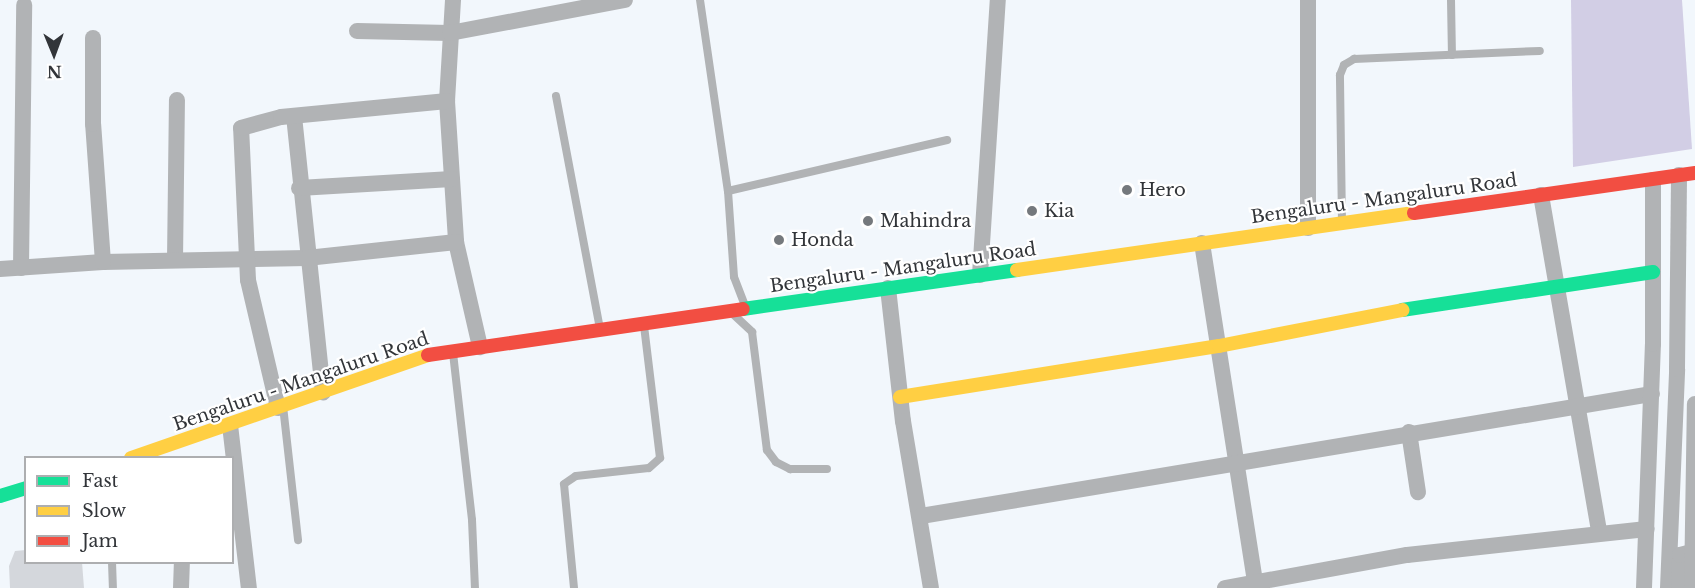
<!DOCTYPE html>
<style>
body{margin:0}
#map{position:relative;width:1695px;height:588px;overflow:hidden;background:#f2f7fc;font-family:"Libre Baskerville",serif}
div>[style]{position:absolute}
.forest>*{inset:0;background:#d2cee5}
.building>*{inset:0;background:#d4d7dc}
.lane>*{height:8px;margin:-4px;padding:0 4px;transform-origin:4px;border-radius:4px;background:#b1b3b5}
.street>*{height:16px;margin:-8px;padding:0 8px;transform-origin:8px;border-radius:8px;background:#b1b3b5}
.fast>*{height:14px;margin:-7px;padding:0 7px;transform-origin:7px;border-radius:7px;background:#16e098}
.slow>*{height:14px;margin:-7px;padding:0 7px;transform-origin:7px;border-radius:7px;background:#ffcf43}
.jam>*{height:14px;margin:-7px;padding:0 7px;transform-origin:7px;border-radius:7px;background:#f24e42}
.dots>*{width:16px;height:16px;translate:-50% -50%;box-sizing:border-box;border:3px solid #fff;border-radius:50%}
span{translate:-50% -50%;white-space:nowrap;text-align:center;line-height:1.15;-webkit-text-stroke:4.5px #fff;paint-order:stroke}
.poi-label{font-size:18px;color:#323539}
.left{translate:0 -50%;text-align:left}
.street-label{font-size:18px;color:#323539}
.legend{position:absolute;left:24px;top:456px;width:210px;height:108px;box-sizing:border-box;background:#fff;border:2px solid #adaeb0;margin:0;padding:8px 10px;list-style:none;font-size:18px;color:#323539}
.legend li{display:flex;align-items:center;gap:12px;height:30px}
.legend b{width:30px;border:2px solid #adaeb0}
.north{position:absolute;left:24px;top:24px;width:60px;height:60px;-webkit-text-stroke:4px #fff;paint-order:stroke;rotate:179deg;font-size:16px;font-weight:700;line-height:24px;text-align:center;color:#323539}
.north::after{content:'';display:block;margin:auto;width:21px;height:27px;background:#323539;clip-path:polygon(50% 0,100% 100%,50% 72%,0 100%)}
</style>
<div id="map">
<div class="forest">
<div style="clip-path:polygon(1571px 0,1682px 0,1692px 149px,1573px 167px)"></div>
</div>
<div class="building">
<div style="clip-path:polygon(26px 550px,26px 562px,82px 562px,84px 588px,10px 588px,9px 566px,15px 551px)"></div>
</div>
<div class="lane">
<div style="left:700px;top:0;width:193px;rotate:81.7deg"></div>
<div style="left:728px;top:191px;width:86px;rotate:86deg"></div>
<div style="left:734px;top:277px;width:33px;rotate:69deg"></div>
<div style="left:1451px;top:0;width:55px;rotate:89deg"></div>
<div style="left:556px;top:96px;width:237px;rotate:79.3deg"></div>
<div style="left:728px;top:191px;width:225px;rotate:-13.1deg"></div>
<div style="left:1342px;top:223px;width:148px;rotate:-90.8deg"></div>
<div style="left:1340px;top:75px;width:11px;rotate:-68deg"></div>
<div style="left:1344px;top:65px;width:12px;rotate:-31deg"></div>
<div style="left:1354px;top:59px;width:186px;rotate:-2.5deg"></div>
<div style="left:734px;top:315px;width:25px;rotate:43deg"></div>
<div style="left:752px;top:332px;width:119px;rotate:82.8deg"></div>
<div style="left:767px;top:450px;width:15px;rotate:53deg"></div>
<div style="left:776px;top:462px;width:16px;rotate:27deg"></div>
<div style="left:790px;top:469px;width:37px"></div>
<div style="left:453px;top:353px;width:168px;rotate:83.5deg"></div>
<div style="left:472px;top:520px;width:68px;rotate:87.5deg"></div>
<div style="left:283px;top:406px;width:135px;rotate:83.6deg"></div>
<div style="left:112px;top:562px;width:26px;rotate:88deg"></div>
<div style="left:574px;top:588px;width:104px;rotate:-95.5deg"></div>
<div style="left:564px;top:484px;width:14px;rotate:-34deg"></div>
<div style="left:576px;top:476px;width:73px;rotate:-6.3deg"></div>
<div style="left:649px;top:468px;width:15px;rotate:-42deg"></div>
<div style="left:660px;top:458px;width:134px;rotate:-96.9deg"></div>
</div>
<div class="street">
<div style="left:453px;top:0;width:101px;rotate:93.4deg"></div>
<div style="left:447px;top:101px;width:141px;rotate:86.3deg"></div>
<div style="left:456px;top:242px;width:108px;rotate:77.1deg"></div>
<div style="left:357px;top:31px;width:93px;rotate:1.2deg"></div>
<div style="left:450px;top:33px;width:178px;rotate:-10.7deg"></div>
<div style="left:294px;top:116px;width:278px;rotate:84deg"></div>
<div style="left:299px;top:188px;width:153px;rotate:-3.4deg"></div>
<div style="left:1541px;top:195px;width:342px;rotate:80.2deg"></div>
<div style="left:1308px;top:228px;width:228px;rotate:-90deg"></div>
<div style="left:1202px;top:243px;width:349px;rotate:81.1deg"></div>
<div style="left:175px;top:260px;width:160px;rotate:-89.3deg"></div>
<div style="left:103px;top:262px;width:204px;rotate:-1.1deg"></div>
<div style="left:307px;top:258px;width:150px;rotate:-6.1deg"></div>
<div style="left:21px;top:268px;width:263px;rotate:-89.3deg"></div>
<div style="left:0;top:269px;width:103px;rotate:-3.9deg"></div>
<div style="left:103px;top:262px;width:138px;rotate:-94.1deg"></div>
<div style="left:93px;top:124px;width:86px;rotate:-90deg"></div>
<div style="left:980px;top:275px;width:276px;rotate:-86.3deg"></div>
<div style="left:888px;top:288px;width:134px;rotate:83.6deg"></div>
<div style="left:903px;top:421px;width:169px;rotate:80.5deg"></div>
<div style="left:278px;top:408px;width:131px;rotate:-103.2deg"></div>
<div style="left:248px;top:280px;width:152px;rotate:-92.6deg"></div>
<div style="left:241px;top:128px;width:41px;rotate:-15.4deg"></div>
<div style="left:281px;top:117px;width:167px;rotate:-5.5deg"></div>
<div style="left:230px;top:425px;width:164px;rotate:83.4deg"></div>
<div style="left:1409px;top:432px;width:61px;rotate:81.5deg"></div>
<div style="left:921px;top:516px;width:741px;rotate:-9.48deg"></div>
<div style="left:181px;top:588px;width:26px;rotate:-88deg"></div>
<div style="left:1225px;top:588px;width:185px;rotate:-10.3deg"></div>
<div style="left:1407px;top:555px;width:241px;rotate:-6.2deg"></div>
<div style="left:1644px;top:588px;width:244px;rotate:-87.9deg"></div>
<div style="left:1653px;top:344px;width:164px;rotate:-90deg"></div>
<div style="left:1668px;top:588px;width:219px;rotate:-87.6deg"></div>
<div style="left:1677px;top:369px;width:194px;rotate:-89.4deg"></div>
<div style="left:1679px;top:588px;width:33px;rotate:-88deg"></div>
<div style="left:1680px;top:555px;width:11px;rotate:-15deg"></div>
<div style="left:1692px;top:588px;width:184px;rotate:-89.1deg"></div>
</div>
<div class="fast">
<div style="left:743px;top:309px;width:277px;rotate:-8.1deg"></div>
<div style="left:1402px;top:310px;width:254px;rotate:-8.6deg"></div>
<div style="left:0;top:496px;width:27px;rotate:-17deg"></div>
</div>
<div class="slow">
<div style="left:1017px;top:270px;width:401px;rotate:-8.2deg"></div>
<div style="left:900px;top:397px;width:323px;rotate:-9.1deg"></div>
<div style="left:1219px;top:346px;width:187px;rotate:-11.1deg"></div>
<div style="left:131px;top:458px;width:314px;rotate:-19.1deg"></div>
</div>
<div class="jam">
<div style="left:1414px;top:213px;width:284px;rotate:-8.1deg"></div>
<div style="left:428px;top:355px;width:318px;rotate:-8.3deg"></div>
</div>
<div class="dots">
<div style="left:1127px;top:190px;background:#75797d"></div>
<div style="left:1032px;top:211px;background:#75797d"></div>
<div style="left:868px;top:221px;background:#75797d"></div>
<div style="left:779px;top:240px;background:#75797d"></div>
</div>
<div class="poi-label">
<span class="left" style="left:1139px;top:190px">Hero</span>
<span class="left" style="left:1044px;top:211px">Kia</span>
<span class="left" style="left:880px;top:221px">Mahindra</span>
<span class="left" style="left:791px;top:240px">Honda</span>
</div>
<div class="street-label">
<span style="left:1384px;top:199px;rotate:-8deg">Bengaluru - Mangaluru Road</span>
<span style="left:903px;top:268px;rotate:-8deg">Bengaluru - Mangaluru Road</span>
<span style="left:301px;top:382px;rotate:-19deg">Bengaluru - Mangaluru Road</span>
</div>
<ul class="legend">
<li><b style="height:8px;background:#16e098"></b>Fast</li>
<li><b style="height:8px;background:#ffcf43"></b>Slow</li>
<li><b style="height:8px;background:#f24e42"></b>Jam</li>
</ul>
<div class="north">N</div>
</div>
